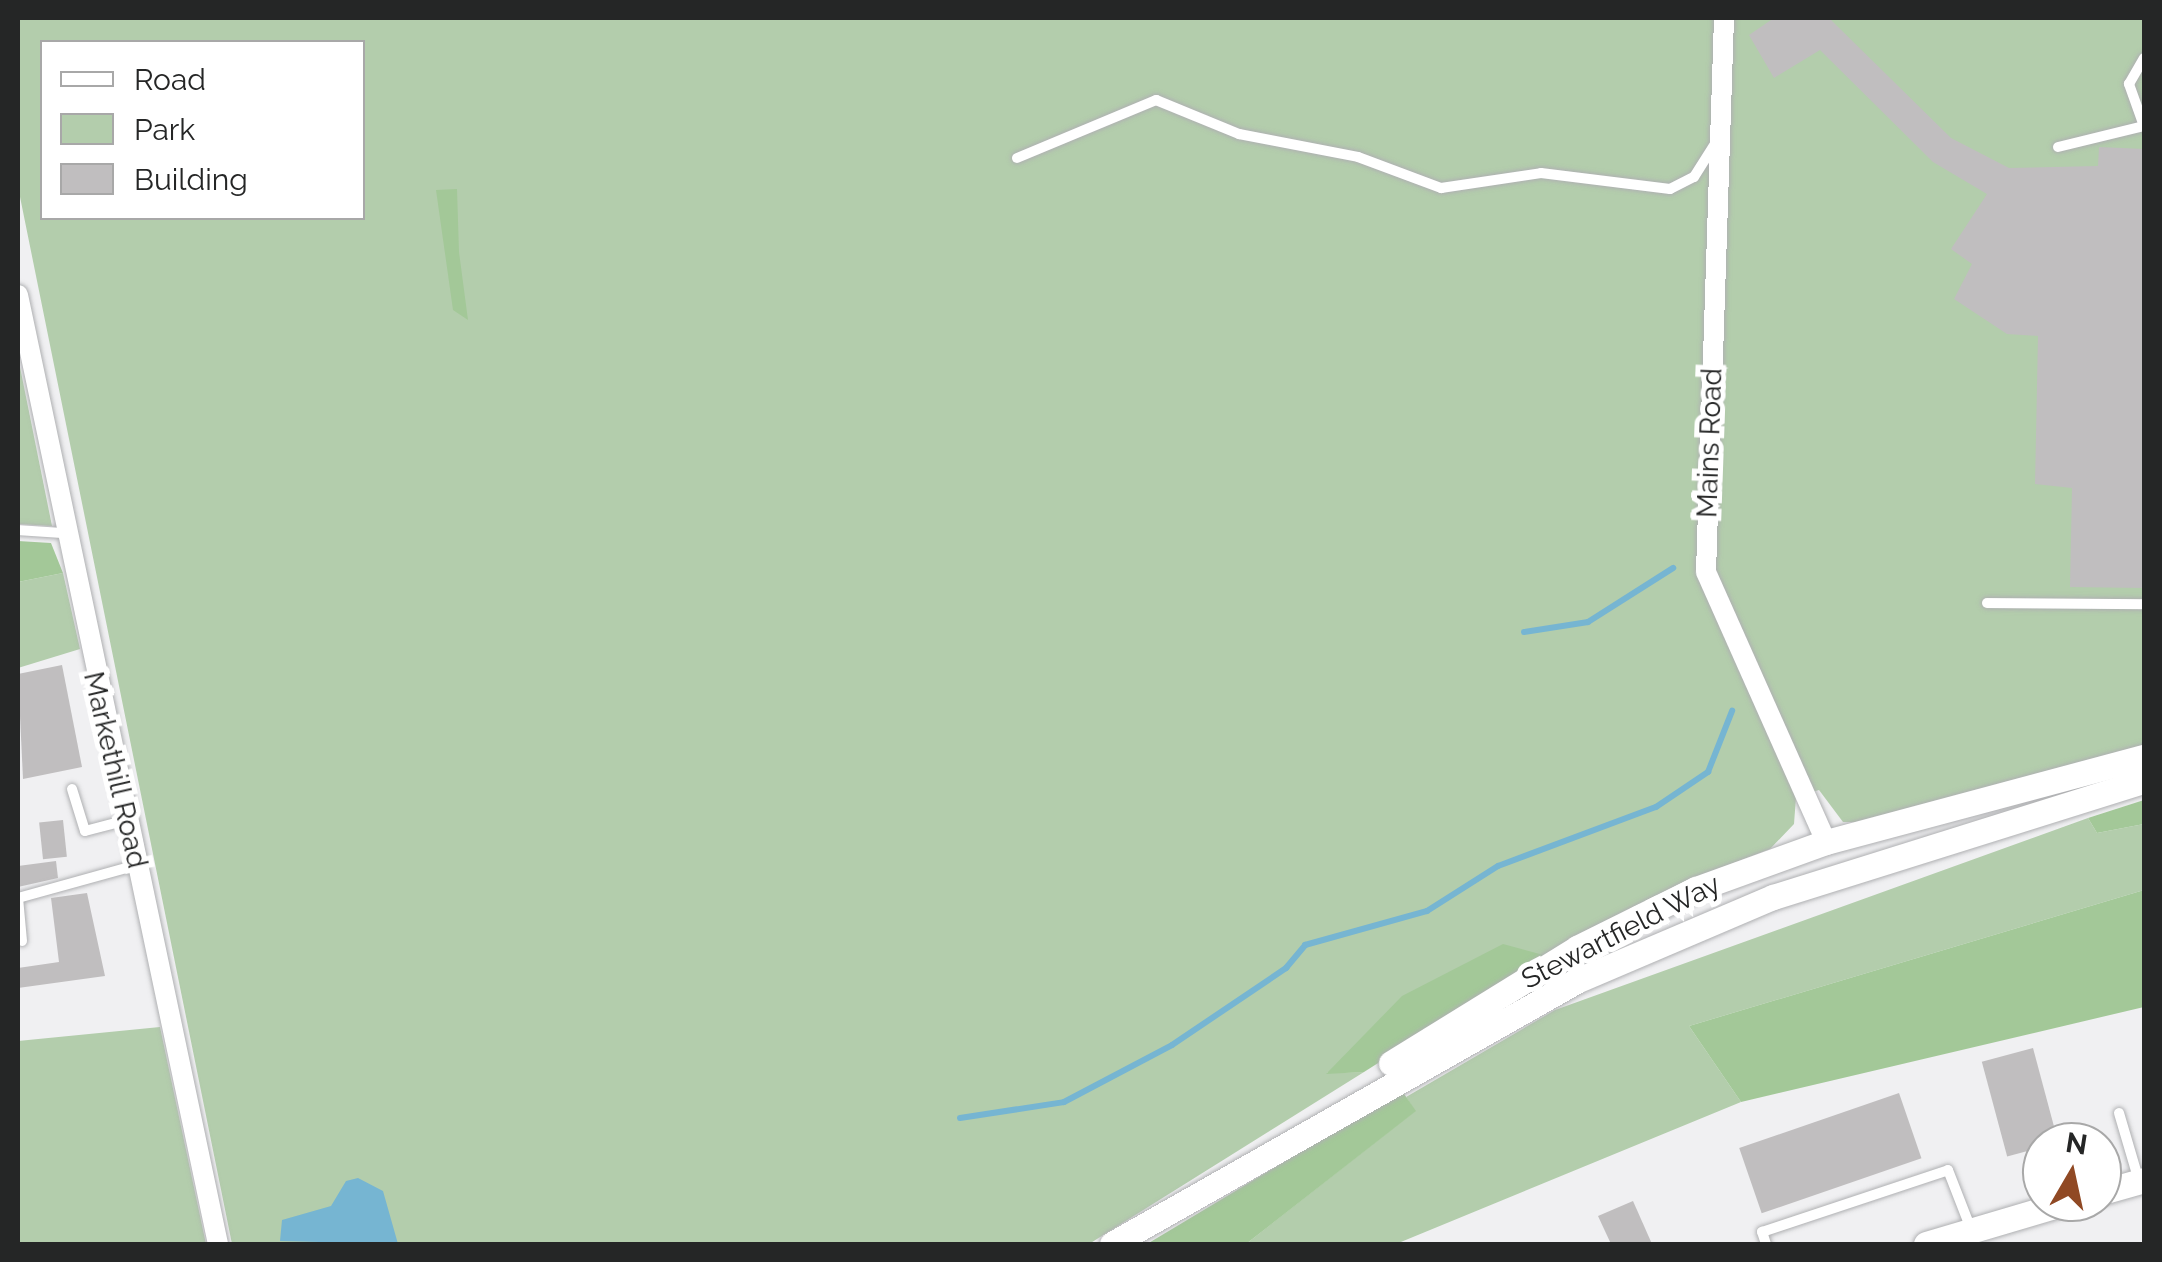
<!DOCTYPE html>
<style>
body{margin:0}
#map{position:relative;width:2162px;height:1262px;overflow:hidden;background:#f0f0f2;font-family:Raleway,sans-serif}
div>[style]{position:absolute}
.green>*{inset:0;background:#b3cdac}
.forest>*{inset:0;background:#a3c898}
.water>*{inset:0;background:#76b5d2}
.stream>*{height:6px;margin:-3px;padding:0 3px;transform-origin:3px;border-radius:3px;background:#76b5d2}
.building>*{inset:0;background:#c0bebf;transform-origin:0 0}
.roads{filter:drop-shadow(0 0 2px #afb0b2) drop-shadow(0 0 2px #afb0b2)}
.service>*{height:10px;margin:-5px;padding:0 5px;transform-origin:5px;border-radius:5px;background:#fff}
.minor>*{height:20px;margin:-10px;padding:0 10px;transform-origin:10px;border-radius:10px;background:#fff}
.tertiary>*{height:25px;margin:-12.5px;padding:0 12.5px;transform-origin:12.5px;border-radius:12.5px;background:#fff}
span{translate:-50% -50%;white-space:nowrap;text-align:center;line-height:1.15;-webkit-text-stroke:10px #fff;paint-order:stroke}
.street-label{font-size:28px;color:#252626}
.frame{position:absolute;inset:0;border:20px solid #252626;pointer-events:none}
.legend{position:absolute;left:40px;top:40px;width:325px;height:180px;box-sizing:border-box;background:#fff;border:2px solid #a8a8a8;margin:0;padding:12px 18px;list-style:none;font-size:30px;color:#252626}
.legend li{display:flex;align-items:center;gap:20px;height:50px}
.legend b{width:50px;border:2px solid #a8a8a8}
.north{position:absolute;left:2022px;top:1122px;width:100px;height:100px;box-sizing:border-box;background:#fff;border:2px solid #a8a8a8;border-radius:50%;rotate:9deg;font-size:28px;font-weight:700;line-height:40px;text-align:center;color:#252626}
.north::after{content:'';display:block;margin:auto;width:35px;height:45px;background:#904924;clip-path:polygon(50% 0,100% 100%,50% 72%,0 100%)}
</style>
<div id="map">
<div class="green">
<div style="clip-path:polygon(evenodd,18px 18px,2144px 18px,2144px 747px,1863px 822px,1843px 822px,1819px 790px,1796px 797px,1794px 824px,1770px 849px,1692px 879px,1327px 1073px,1364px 1072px,1089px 1244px,232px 1244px,18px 187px,18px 18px,42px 42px,362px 42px,362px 218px,42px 218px,42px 42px)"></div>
<div style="clip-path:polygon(18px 357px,52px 526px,18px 524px)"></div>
<div style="clip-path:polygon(63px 573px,80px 649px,18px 668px,18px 582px)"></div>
<div style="clip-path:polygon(2088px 818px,2097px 833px,2144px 824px,2144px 890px,1689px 1026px,1741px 1102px,1396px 1244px,1246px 1244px,1415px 1111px,1406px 1097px,1555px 1010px)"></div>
<div style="clip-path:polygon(160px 1027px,206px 1244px,18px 1244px,18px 1041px)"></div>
</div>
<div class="forest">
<div style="clip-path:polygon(457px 189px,459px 252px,468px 320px,453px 310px,436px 190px)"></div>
<div style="clip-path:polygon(18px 541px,51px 543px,63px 573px,18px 582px)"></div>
<div style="clip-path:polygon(2144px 800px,2144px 824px,2097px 833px,2088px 818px)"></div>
<div style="clip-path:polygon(2144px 890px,2144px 1007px,1741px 1102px,1689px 1026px)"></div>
<div style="clip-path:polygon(1503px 944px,1547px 956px,1364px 1072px,1326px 1074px,1402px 996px)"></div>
<div style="clip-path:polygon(1402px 1091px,1416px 1111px,1246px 1244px,1147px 1244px)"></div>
</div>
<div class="water">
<div style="clip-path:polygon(358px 1178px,383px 1191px,398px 1244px,280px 1241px,282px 1220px,331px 1206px,346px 1181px)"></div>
</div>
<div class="stream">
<div style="left:1524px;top:632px;width:65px;rotate:-8.9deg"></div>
<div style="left:1588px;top:622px;width:101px;rotate:-32.4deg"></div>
<div style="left:960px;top:1118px;width:105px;rotate:-8.7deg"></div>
<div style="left:1064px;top:1102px;width:122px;rotate:-27.8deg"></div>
<div style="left:1172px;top:1045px;width:138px;rotate:-34deg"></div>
<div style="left:1286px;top:968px;width:30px;rotate:-50deg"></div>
<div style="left:1305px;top:945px;width:127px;rotate:-15.6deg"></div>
<div style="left:1427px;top:911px;width:84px;rotate:-32.4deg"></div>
<div style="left:1498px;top:866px;width:169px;rotate:-20.5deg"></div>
<div style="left:1656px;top:807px;width:63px;rotate:-33.9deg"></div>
<div style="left:1708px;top:772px;width:66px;rotate:-68.5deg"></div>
</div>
<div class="building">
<div style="clip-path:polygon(1774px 18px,1829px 18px,1951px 138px,2009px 168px,2098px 166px,2099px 147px,2144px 149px,2144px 588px,2070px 587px,2072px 488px,2035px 484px,2038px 336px,2007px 334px,1954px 299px,1972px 264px,1951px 249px,1987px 194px,1933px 162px,1820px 50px,1774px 78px,1749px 35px)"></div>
<div style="clip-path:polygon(62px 665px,82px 767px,23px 779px,18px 674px)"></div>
<div style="left:63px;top:820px;width:37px;height:24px;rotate:84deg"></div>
<div style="clip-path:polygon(56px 861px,58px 878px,18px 887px,18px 866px)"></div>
<div style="clip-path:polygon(87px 893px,105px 976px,18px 988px,18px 968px,59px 962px,51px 898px)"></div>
<div style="left:2033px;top:1048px;width:98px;height:53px;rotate:75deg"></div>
<div style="left:1899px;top:1093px;width:69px;height:169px;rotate:71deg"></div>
<div style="clip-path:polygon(1633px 1201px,1652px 1244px,1611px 1244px,1598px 1216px)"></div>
</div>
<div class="roads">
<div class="service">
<div style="left:2058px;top:147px;width:89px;rotate:-13.7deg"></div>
<div style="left:2144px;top:126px;width:45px;rotate:-109.7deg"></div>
<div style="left:2129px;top:84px;width:30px;rotate:-60deg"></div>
<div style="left:1017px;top:158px;width:151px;rotate:-22.6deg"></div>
<div style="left:1156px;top:100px;width:90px;rotate:22.3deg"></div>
<div style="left:1239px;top:134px;width:121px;rotate:10.9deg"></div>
<div style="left:1358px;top:157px;width:89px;rotate:20.5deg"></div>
<div style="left:1441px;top:188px;width:101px;rotate:-8.5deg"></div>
<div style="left:1541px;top:173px;width:130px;rotate:7.1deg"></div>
<div style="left:1670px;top:189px;width:27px;rotate:-27deg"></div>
<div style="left:1694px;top:177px;width:41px;rotate:-57.8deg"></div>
<div style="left:18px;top:530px;width:43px;rotate:4deg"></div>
<div style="left:1987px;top:603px;width:157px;rotate:0.4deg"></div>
<div style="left:72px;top:789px;width:44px;rotate:72.8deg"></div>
<div style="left:85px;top:831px;width:43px;rotate:-14.7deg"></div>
<div style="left:22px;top:941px;width:43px;rotate:-95.3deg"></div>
<div style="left:18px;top:898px;width:123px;rotate:-15.5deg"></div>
<div style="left:2119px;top:1113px;width:71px;rotate:73.6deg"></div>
<div style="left:1766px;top:1244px;width:13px;rotate:-108deg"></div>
<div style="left:1762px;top:1232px;width:196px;rotate:-18.4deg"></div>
<div style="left:1948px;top:1170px;width:63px;rotate:68.7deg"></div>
</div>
<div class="minor">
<div style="left:1724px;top:18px;width:554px;rotate:91.86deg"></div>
<div style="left:1706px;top:572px;width:295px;rotate:66deg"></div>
<div style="left:18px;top:295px;width:970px;rotate:78.1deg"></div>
</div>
<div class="tertiary">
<div style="left:1391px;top:1063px;width:219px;rotate:-31.7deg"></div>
<div style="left:1577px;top:948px;width:133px;rotate:-26.4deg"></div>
<div style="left:1696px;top:889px;width:138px;rotate:-19.9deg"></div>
<div style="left:1826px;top:842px;width:329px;rotate:-15deg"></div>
<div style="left:2102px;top:1192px;width:44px;rotate:-15.9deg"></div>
<div style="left:1112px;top:1244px;width:536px;rotate:-29.53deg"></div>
<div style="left:1578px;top:980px;width:212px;rotate:-23.1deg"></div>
<div style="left:1773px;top:897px;width:389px;rotate:-17.4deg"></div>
<div style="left:1926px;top:1244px;width:148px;rotate:-16.5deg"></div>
</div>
</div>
<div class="street-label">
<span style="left:1710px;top:443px;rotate:-88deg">Mains Road</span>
<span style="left:115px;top:770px;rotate:77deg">Markethill Road</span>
<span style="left:1621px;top:932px;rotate:-27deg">Stewartfield Way</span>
</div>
<div class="frame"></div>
<ul class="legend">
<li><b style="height:12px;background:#fff"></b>Road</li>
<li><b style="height:28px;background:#b3cdac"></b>Park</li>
<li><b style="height:28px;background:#c0bebf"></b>Building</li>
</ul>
<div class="north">N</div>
</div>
